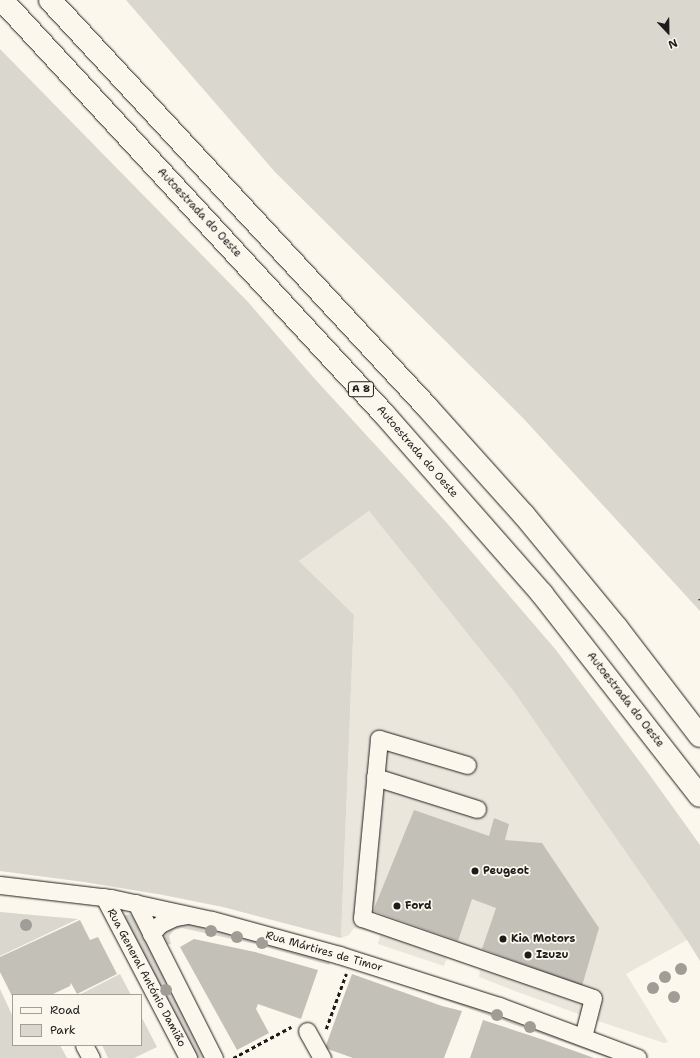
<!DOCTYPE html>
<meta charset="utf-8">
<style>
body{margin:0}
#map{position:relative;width:700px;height:1058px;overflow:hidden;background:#fbf7ec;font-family:"Shantell Sans",sans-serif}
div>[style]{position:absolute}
.built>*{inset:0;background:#eae6dc}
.green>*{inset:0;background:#dad7ce}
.building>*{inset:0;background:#c3c0b8}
.path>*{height:2.5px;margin-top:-1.25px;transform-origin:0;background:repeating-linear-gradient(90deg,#1c1c1c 0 4px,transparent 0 7px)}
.roads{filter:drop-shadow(0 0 1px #1c1c1c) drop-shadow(0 0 1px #1c1c1c)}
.minor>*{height:17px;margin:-8.5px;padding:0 8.5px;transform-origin:8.5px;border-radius:8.5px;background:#fbf7ec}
.highway>*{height:22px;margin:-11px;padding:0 11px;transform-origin:11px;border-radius:11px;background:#fbf7ec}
.trees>*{width:12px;height:12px;margin:-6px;border-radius:50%;background:#a09d97}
.dots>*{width:11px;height:11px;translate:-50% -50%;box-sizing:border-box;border:2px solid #fbf7ec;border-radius:50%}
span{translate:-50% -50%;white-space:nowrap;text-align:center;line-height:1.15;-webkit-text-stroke:3.5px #fbf7ec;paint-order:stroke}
.shield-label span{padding:1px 3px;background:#fbf7ec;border:1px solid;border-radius:3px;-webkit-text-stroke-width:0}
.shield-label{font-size:10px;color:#1c1c1c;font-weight:700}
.street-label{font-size:11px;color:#1c1c1c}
.poi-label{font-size:11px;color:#1c1c1c;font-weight:700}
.left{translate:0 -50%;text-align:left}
.legend{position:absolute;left:12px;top:994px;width:130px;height:52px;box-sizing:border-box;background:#fbf7ec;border:1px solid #a29f99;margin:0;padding:5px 7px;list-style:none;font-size:12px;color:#1c1c1c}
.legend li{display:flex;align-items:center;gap:8px;height:20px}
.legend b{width:20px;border:1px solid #a29f99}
.north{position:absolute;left:648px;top:12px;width:40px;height:40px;-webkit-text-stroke:3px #fbf7ec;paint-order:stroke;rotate:158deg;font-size:11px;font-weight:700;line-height:16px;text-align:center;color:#1c1c1c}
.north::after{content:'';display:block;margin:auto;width:14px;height:18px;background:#1c1c1c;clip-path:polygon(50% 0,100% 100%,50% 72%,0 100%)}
</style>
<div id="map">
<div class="built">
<div style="clip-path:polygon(369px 511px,512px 689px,687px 940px,626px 974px,668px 1042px,664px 1043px,598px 1021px,515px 991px,479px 977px,480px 969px,447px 958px,444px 966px,378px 944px,380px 935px,354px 928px,349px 935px,341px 938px,354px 616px,299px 561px)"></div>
</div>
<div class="green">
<div style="clip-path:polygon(126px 0,700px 0,700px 611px,523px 418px,275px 172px)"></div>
<div style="clip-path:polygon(0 49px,248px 302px,314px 378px,446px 522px,556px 650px,649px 774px,700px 845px,700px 961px,687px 940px,512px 689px,369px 511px,299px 561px,354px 615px,341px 938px,223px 907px,163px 895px,84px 882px,0 871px)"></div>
<div style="clip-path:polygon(0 912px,78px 919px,0 956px)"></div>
<div style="clip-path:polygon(131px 914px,136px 922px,204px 1058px,198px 1058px,124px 918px,125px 915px)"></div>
<div style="clip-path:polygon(191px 923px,331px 959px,329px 965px,255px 944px,182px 928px,174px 930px,169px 936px,171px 944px,164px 945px,164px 932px,166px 927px)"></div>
<div style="clip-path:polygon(357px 964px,621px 1058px,609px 1058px,470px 1009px,356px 968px)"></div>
<div style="clip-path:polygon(120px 974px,131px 995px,79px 995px)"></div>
<div style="clip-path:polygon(0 989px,13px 1017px,13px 1045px,60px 1045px,67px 1058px,0 1058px)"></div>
<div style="clip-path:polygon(141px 1016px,157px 1047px,134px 1058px,108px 1058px,102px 1045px,141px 1045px)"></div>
</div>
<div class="building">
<div style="clip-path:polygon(414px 810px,489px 836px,494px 818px,509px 824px,505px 840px,542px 843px,599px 928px,582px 986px,482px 949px,496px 908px,472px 899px,458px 941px,373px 911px)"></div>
<div style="clip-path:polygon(80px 920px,90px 940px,98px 937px,117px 974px,77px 994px,71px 983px,70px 986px,51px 995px,13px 995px,13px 998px,0 972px,0 957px)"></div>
<div style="clip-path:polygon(194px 939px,255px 952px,318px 970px,301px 1019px,258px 1004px,256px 1009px,269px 1033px,237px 1050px,180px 947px)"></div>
<div style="clip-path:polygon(352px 974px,442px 1006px,462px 1011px,444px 1058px,353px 1058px,325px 1048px)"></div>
<div style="clip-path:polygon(483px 1020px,544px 1040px,594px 1058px,470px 1058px)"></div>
</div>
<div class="path">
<div style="left:700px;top:599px;width:1px;rotate:90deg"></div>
<div style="left:326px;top:1029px;width:59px;rotate:-70deg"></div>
<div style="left:233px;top:1058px;width:66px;rotate:-28.1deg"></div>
</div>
<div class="roads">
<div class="minor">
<div style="left:467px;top:765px;width:92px;rotate:-163.5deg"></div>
<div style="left:379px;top:739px;width:180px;rotate:95.4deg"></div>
<div style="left:362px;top:918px;width:244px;rotate:19.1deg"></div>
<div style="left:593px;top:998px;width:40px;rotate:104.4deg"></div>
<div style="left:375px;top:777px;width:107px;rotate:17.4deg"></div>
<div style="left:0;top:885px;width:112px;rotate:6.7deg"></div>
<div style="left:111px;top:898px;width:103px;rotate:12.3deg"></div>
<div style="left:212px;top:920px;width:132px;rotate:15.4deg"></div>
<div style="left:339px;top:955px;width:168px;rotate:17.7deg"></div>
<div style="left:499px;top:1006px;width:148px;rotate:20.5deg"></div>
<div style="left:104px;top:897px;width:182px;rotate:62.4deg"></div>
<div style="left:136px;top:903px;width:174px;rotate:63.3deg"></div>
<div style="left:151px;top:934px;width:13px;rotate:-48deg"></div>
<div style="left:160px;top:924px;width:17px;rotate:-25deg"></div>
<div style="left:175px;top:917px;width:12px;rotate:-9deg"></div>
<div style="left:307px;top:1031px;width:31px;rotate:61deg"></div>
<div style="left:84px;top:1045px;width:15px;rotate:62deg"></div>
</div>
<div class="highway">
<div style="left:2px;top:0;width:563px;rotate:47.3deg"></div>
<div style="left:384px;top:414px;width:240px;rotate:48.7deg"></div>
<div style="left:542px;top:594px;width:256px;rotate:52deg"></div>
<div style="left:50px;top:0;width:555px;rotate:47.19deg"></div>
<div style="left:427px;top:407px;width:145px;rotate:48.1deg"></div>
<div style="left:524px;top:515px;width:146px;rotate:50.5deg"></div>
<div style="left:617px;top:628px;width:136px;rotate:52.5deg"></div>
</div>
</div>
<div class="trees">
<div style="left:26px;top:925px"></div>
<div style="left:211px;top:931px"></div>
<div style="left:237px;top:937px"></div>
<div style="left:262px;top:943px"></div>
<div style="left:681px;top:969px"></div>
<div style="left:665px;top:977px"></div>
<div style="left:653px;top:988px"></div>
<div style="left:166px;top:990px"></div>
<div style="left:674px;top:997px"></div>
<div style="left:497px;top:1015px"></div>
<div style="left:530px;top:1027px"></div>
</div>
<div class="dots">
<div style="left:475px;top:871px;background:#1c1c1c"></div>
<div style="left:397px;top:906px;background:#1c1c1c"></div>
<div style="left:503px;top:939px;background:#1c1c1c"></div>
<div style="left:528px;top:955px;background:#1c1c1c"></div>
</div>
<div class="shield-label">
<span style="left:361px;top:389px">A 8</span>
</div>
<div class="street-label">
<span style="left:199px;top:213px;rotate:47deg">Autoestrada do Oeste</span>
<span style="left:417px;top:452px;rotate:49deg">Autoestrada do Oeste</span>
<span style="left:625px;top:700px;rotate:52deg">Autoestrada do Oeste</span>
<span style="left:324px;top:952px;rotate:16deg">Rua Mártires de Timor</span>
<span style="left:146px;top:978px;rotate:62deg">Rua General António Damião</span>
</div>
<div class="poi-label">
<span class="left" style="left:483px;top:871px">Peugeot</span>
<span class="left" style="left:405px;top:906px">Ford</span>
<span class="left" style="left:511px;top:939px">Kia Motors</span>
<span class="left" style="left:536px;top:955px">Izuzu</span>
</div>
<ul class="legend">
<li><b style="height:5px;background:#fbf7ec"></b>Road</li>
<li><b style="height:11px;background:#dad7ce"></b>Park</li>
</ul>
<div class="north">N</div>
</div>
